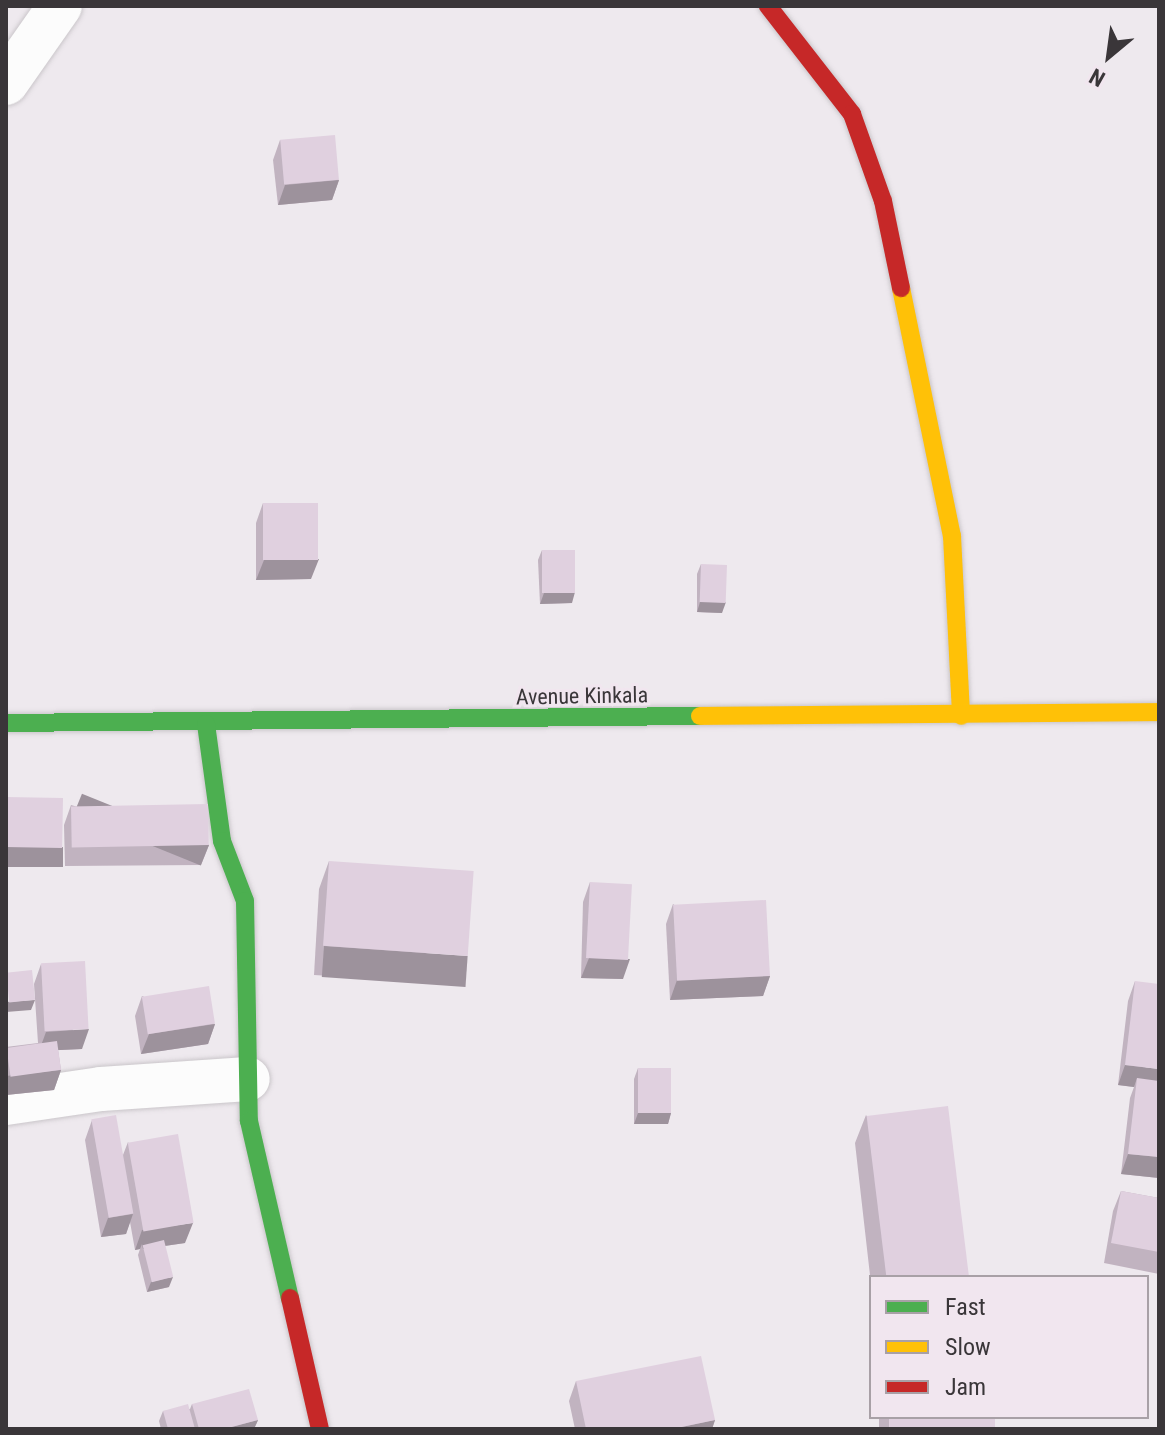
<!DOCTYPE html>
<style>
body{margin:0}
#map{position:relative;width:1165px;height:1435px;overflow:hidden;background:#eee9ee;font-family:"Roboto Condensed",sans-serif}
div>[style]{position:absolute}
.roads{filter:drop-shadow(0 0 2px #cac6ca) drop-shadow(0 0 2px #cac6ca)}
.street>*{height:44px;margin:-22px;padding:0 22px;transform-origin:22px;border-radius:22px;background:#fcfcfc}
.fast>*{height:18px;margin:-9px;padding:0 9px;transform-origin:9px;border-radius:9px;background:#4caf50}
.slow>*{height:18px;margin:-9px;padding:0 9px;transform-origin:9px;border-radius:9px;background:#ffc107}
.jam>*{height:18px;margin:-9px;padding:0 9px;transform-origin:9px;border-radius:9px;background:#c62828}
.wall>*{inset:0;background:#c1b3c0;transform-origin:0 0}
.shaded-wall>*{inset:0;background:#9d929c;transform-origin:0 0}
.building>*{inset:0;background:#e0d0df;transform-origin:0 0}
span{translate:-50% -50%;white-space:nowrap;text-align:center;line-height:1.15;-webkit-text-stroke:6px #f1e6ef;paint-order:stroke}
.street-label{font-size:22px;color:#3a3639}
.frame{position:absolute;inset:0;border:8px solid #3a3639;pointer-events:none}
.legend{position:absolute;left:869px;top:1275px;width:280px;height:144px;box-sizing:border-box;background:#f1e6ef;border:2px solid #a8a0a6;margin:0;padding:10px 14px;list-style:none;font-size:24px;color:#3a3639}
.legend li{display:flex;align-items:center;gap:16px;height:40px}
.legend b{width:40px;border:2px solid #a8a0a6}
.north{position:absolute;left:1069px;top:16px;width:80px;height:80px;-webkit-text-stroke:6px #f1e6ef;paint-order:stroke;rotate:209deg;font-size:22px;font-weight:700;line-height:32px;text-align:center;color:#3a3639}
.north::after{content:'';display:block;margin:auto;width:28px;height:36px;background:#3a3639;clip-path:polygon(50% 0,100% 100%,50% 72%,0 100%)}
</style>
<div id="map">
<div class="roads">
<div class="street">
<div style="left:6px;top:83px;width:94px;rotate:-55deg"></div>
<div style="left:6px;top:1103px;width:96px;rotate:-8.4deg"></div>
<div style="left:101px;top:1089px;width:147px;rotate:-3.9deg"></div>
</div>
<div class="fast">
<div style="left:6px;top:723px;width:694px;rotate:-0.58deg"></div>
<div style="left:206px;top:724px;width:118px;rotate:82.2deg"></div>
<div style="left:222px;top:841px;width:64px;rotate:69deg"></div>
<div style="left:245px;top:901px;width:220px;rotate:89deg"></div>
<div style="left:249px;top:1121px;width:182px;rotate:77deg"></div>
</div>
<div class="slow">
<div style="left:901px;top:288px;width:253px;rotate:78.4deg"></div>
<div style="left:952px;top:536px;width:180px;rotate:87.1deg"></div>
<div style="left:700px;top:716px;width:459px;rotate:-0.5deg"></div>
</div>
<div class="jam">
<div style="left:768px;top:6px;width:137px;rotate:52.1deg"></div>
<div style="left:852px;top:114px;width:92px;rotate:70.4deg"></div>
<div style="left:883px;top:201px;width:89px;rotate:78.3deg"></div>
<div style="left:290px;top:1298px;width:134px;rotate:77.1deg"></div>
</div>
</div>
<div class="wall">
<div style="clip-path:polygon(280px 140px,339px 180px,332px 200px,278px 205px,273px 160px)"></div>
<div style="clip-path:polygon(263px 503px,311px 579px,256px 580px,256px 523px)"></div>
<div style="clip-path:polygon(542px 550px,572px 603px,540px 604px,538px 560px)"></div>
<div style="clip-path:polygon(701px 564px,722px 613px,697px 612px,697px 574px)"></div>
<div style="clip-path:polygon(71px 805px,209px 845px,201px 865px,65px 866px,64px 825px)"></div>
<div style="clip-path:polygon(329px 861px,458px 984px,314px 975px,319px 889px)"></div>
<div style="clip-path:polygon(590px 882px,623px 979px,581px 978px,583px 902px)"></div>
<div style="clip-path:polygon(673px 904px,770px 976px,763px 996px,670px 1000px,666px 924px)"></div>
<div style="clip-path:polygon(41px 964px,82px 1049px,58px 1050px,61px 1070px,54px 1090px,6px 1095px,6px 1047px,38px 1043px,34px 984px)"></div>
<div style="clip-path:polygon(1135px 981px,1159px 1178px,1121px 1174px,1130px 1098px,1134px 1087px,1118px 1085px,1128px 1001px)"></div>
<div style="clip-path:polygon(142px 996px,215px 1024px,208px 1044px,141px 1054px,135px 1016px)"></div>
<div style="clip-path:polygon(638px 1068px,671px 1113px,668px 1124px,634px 1124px,634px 1079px)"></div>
<div style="clip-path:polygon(866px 1115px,968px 1277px,871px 1277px,871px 1284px,855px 1143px)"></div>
<div style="clip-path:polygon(92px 1120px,123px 1155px,128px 1142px,185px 1243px,165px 1246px,169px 1287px,147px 1292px,138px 1255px,140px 1249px,135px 1250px,130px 1222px,126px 1234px,101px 1237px,85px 1140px)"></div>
<div style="clip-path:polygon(1121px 1191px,1159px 1198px,1159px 1274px,1104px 1263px,1113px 1211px)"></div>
<div style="clip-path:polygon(576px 1381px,715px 1420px,712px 1429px,575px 1429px,569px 1401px)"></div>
<div style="clip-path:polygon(192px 1404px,258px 1420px,254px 1429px,161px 1429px,159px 1421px,163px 1411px,190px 1409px)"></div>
<div style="left:879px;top:1417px;width:116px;height:12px"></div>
</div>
<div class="shaded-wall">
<div style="clip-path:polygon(339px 180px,332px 200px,278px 205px,285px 185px)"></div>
<div style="clip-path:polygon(319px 559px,311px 579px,256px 580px,264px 560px)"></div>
<div style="clip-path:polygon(575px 592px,572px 603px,540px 604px,544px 593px)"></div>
<div style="clip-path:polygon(700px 602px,726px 602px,722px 613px,697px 612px)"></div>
<div style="left:209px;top:845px;width:22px;height:137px;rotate:112deg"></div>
<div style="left:6px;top:847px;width:57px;height:20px"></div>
<div style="left:324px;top:946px;width:144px;height:31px;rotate:4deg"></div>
<div style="clip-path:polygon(589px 958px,630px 959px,623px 979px,581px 978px)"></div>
<div style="clip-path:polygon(770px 976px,763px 996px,670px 1000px,677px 980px)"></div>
<div style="clip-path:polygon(35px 1000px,31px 1010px,6px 1012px,6px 1002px)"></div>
<div style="clip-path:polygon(215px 1024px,208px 1044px,141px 1054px,149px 1034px)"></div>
<div style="clip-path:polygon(89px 1029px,82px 1049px,39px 1051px,46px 1032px)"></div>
<div style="clip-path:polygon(1125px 1065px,1159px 1069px,1159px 1090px,1137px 1078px,1134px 1087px,1118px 1085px)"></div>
<div style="clip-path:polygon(61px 1070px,54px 1090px,6px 1095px,6px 1076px)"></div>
<div style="clip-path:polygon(638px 1113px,671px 1113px,668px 1124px,634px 1124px)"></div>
<div style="clip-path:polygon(1128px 1154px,1159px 1157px,1159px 1178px,1121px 1174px)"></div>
<div style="clip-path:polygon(133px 1214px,126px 1234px,101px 1237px,108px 1218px)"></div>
<div style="clip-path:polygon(193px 1223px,185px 1243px,143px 1249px,142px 1244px,140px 1249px,135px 1250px,142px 1230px)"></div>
<div style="clip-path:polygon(173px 1277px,169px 1287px,147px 1292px,151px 1282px)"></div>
<div style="clip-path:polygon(258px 1420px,254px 1429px,224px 1429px)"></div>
<div style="clip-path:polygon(715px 1420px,712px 1429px,672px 1429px)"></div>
</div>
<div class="building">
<div style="left:335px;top:135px;width:45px;height:55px;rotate:85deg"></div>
<div style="left:263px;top:503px;width:55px;height:57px"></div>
<div style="left:542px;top:550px;width:33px;height:43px"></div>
<div style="left:701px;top:564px;width:26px;height:38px;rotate:2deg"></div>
<div style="left:6px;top:797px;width:57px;height:50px;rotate:1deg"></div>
<div style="left:208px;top:804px;width:41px;height:137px;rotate:89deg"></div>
<div style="left:329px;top:861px;width:145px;height:85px;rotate:4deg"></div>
<div style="left:590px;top:882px;width:42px;height:76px;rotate:3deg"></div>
<div style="left:766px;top:900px;width:76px;height:93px;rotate:87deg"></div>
<div style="left:85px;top:961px;width:68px;height:44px;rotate:87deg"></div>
<div style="left:32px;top:970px;width:30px;height:26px;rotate:84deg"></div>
<div style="clip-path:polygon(1135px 981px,1159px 984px,1159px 1069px,1125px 1065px)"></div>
<div style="left:209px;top:986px;width:38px;height:68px;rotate:81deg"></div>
<div style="left:57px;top:1041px;width:29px;height:51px;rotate:82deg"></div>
<div style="left:638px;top:1068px;width:33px;height:45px"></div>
<div style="clip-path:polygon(1137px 1078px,1159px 1081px,1159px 1157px,1128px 1154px)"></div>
<div style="left:948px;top:1106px;width:172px;height:82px;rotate:83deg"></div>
<div style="left:116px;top:1115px;width:100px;height:25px;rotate:80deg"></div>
<div style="left:178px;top:1134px;width:90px;height:51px;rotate:80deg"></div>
<div style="clip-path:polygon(1121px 1191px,1159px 1198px,1159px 1252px,1111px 1243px)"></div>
<div style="left:164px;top:1240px;width:38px;height:22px;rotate:76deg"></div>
<div style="clip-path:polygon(701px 1356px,715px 1420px,672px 1429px,586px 1429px,576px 1381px)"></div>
<div style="clip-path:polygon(249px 1389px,258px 1420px,224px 1429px,199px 1429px,192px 1404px)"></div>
<div style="clip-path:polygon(188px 1404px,195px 1429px,168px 1429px,163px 1411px)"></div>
<div style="left:889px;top:1417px;width:106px;height:12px"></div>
</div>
<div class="street-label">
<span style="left:582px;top:696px;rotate:-1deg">Avenue Kinkala</span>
</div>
<div class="frame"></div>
<ul class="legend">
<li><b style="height:10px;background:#4caf50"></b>Fast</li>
<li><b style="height:10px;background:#ffc107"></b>Slow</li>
<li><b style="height:10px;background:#c62828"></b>Jam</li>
</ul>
<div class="north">N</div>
</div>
